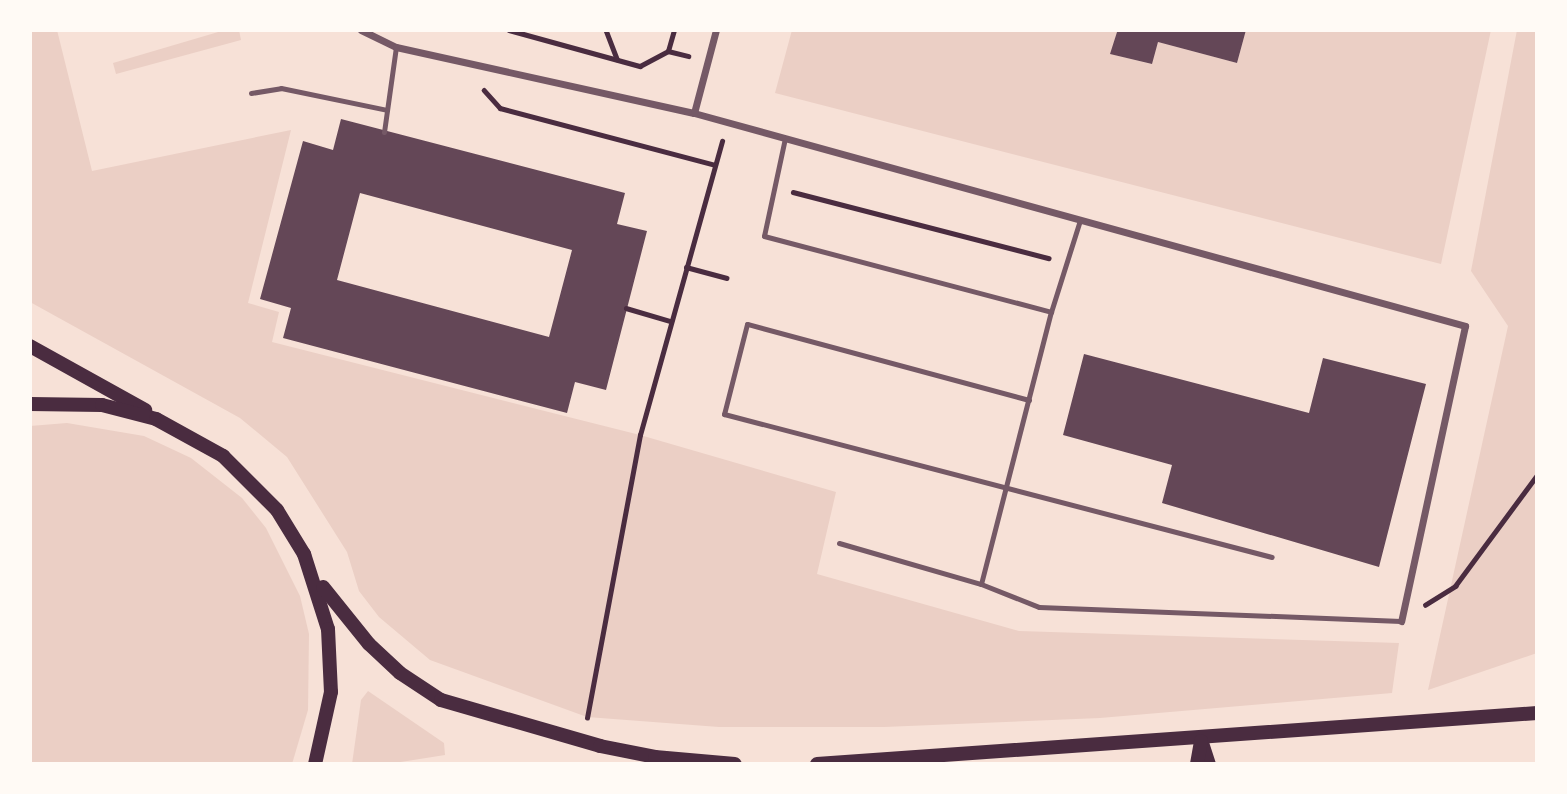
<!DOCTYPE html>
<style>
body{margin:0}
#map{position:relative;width:1567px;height:794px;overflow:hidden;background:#f7e1d7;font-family:Figtree,sans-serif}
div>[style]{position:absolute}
.green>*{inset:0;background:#ebcfc5}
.building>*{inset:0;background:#644757}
.path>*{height:4.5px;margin:-2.25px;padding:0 2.25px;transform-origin:2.25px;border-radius:2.25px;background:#4a2c40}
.service>*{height:5px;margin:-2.5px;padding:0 2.5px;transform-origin:2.5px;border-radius:2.5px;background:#755966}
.minor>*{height:7px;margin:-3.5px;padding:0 3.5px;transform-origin:3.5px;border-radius:3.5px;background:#755966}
.secondary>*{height:14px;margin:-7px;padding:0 7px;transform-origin:7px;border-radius:7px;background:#4a2c40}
span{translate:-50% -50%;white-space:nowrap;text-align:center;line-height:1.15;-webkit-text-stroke:5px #fffaf5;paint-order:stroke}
.frame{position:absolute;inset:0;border:32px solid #fffaf5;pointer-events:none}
</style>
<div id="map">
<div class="green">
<div style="clip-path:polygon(30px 30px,57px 30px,92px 171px,291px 130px,248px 303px,279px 312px,272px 342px,640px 435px,836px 492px,817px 574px,1019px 631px,1399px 643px,1392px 693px,1100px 718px,884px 727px,719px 727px,587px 717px,430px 660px,379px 617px,359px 591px,347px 552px,287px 457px,240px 418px,30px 302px)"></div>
<div style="clip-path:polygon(225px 30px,239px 30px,241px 40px,116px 74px,113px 63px)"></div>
<div style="clip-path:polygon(792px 30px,1109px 30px,1117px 32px,1111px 54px,1151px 64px,1158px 42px,1237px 63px,1246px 30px,1491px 30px,1441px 264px,775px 93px)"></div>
<div style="clip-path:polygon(1517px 30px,1537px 30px,1537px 653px,1428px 690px,1508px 326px,1471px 271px)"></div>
<div style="clip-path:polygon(67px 423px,144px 436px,191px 458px,242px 498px,266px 528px,300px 596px,309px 634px,308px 710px,292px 764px,30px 764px,30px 426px)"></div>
<div style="clip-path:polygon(368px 691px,444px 743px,445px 755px,388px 764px,352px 764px,361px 700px)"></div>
</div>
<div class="building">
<div style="clip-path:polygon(1112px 30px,1246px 30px,1237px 63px,1158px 42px,1152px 64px,1110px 54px,1117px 32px)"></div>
<div style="clip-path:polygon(evenodd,341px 119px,625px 193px,617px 224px,647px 231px,606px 390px,575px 382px,567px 413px,283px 338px,291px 308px,260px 299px,303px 141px,333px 150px,341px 119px,360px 193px,572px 250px,549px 337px,337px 280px,360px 193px)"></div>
<div style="clip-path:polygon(1084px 354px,1309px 413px,1323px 358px,1426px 384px,1379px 567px,1162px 503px,1172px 465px,1063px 435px)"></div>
</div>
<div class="path">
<div style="left:509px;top:30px;width:136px;rotate:15.4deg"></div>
<div style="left:640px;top:66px;width:32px;rotate:-28deg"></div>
<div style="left:668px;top:51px;width:21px;rotate:14deg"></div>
<div style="left:606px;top:30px;width:31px;rotate:69deg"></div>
<div style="left:668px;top:51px;width:22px;rotate:-74deg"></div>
<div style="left:484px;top:90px;width:24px;rotate:48deg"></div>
<div style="left:500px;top:108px;width:222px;rotate:14.8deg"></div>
<div style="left:793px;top:192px;width:264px;rotate:14.5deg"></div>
<div style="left:686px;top:267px;width:42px;rotate:15deg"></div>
<div style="left:626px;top:308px;width:46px;rotate:16.5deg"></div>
<div style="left:1425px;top:605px;width:36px;rotate:-32deg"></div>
<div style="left:1455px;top:586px;width:138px;rotate:-53.5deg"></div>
<div style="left:587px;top:718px;width:288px;rotate:-79.4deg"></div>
<div style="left:640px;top:435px;width:305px;rotate:-74.4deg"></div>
</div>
<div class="service">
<div style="left:251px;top:93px;width:30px;rotate:-9deg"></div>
<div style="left:281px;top:88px;width:108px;rotate:11.7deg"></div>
<div style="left:384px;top:132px;width:86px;rotate:-82deg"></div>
<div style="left:785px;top:138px;width:100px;rotate:102.1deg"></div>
<div style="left:764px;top:236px;width:297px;rotate:14.8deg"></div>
<div style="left:1029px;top:400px;width:292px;rotate:-164.9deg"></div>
<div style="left:747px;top:324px;width:93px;rotate:104.3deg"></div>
<div style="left:724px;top:414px;width:566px;rotate:14.63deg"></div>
<div style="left:839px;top:543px;width:148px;rotate:16.1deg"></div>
<div style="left:981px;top:584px;width:281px;rotate:-75.6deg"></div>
<div style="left:1051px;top:312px;width:96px;rotate:-72.5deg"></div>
<div style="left:981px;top:584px;width:62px;rotate:21.6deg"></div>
<div style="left:1039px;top:607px;width:362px;rotate:2.2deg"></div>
</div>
<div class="minor">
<div style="left:361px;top:30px;width:39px;rotate:26deg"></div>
<div style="left:396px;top:47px;width:305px;rotate:12.5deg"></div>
<div style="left:694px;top:113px;width:800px;rotate:15.44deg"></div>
<div style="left:1465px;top:326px;width:302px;rotate:102.2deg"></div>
<div style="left:694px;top:113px;width:86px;rotate:-75.2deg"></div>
</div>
<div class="secondary">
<div style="left:30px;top:346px;width:132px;rotate:29.1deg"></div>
<div style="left:30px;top:404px;width:72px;rotate:0.8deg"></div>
<div style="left:102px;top:405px;width:56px;rotate:14.5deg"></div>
<div style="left:156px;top:419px;width:77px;rotate:28.9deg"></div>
<div style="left:223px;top:456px;width:76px;rotate:45deg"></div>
<div style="left:277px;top:510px;width:52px;rotate:58.5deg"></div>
<div style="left:304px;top:554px;width:79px;rotate:72.3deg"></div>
<div style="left:328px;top:629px;width:63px;rotate:87.3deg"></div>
<div style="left:331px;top:692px;width:74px;rotate:102.5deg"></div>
<div style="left:323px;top:587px;width:73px;rotate:51.1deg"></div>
<div style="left:369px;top:644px;width:42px;rotate:43.1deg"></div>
<div style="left:400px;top:673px;width:49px;rotate:33.4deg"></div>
<div style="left:441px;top:700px;width:166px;rotate:16.1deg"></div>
<div style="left:600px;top:746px;width:56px;rotate:11.3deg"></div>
<div style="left:655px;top:757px;width:80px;rotate:5deg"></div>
<div style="left:1201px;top:740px;width:25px;rotate:72deg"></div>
<div style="left:817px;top:764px;width:722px;rotate:-4.05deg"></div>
<div style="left:1197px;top:764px;width:23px;rotate:-80deg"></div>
</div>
<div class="frame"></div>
</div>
